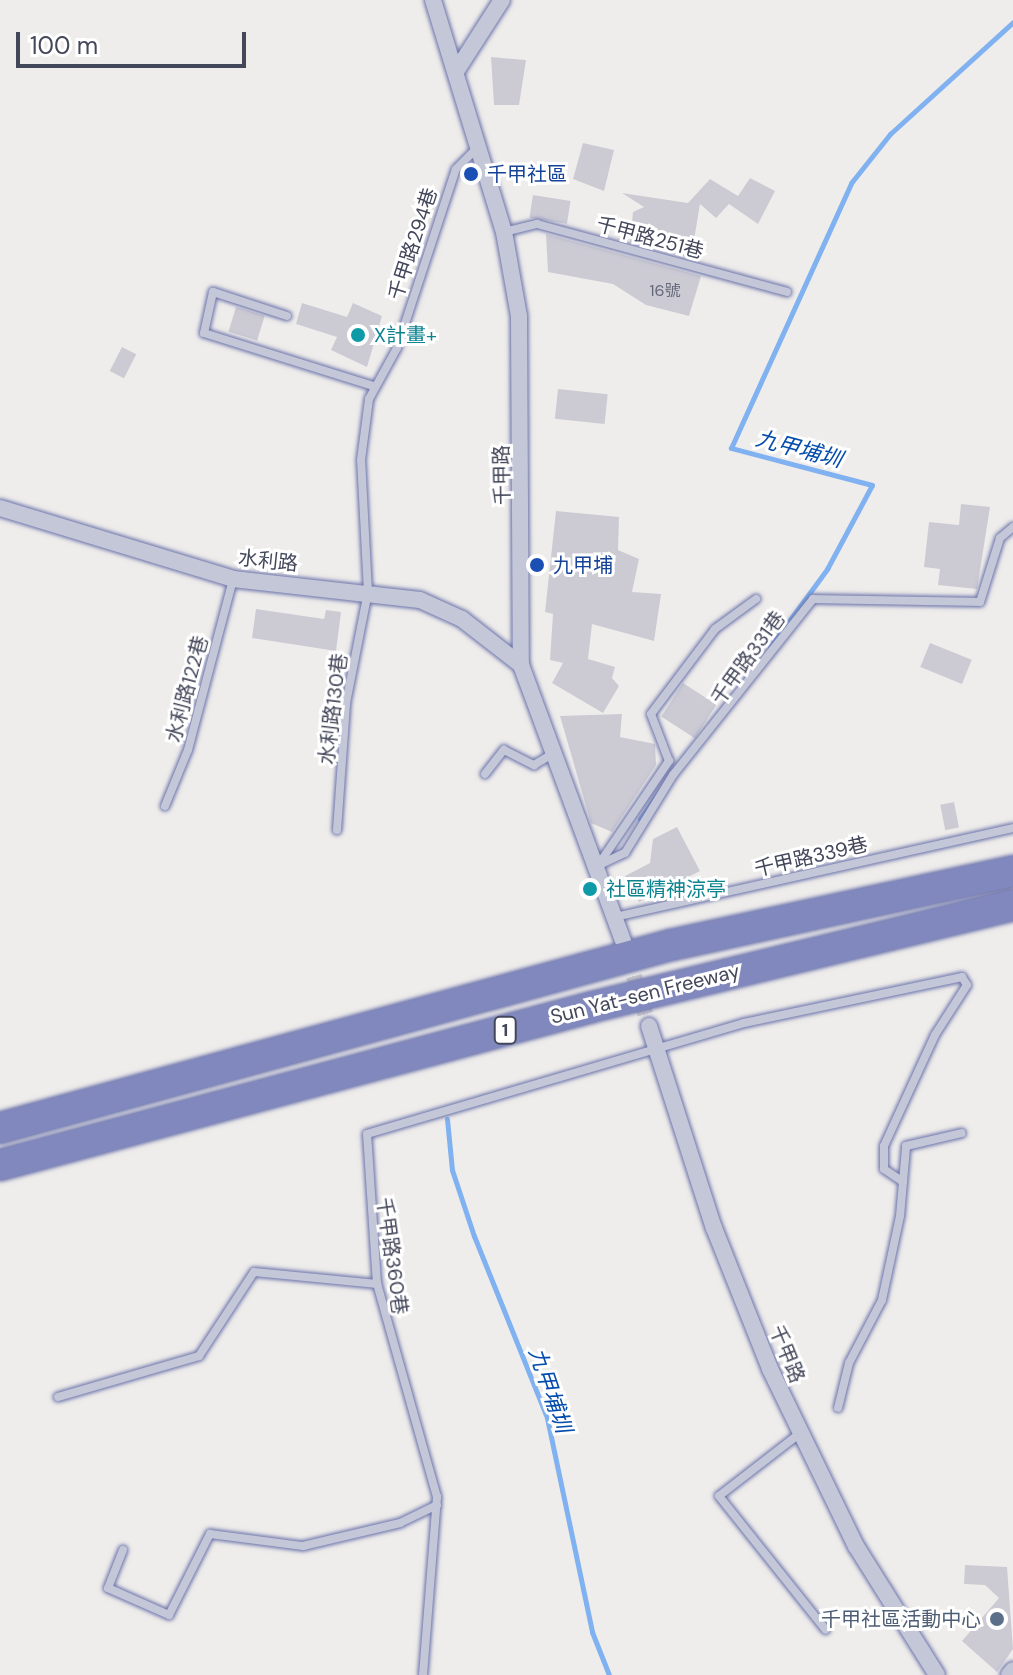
<!DOCTYPE html>
<meta charset="utf-8">
<style>
body{margin:0}
#map{position:relative;width:1013px;height:1675px;overflow:hidden;background:#efedeb;font-family:"DM Sans","Noto Sans TC",sans-serif}
div>[style]{position:absolute}
.stream>*{height:5px;margin:-2.5px;padding:0 2.5px;transform-origin:2.5px;border-radius:2.5px;background:#80b1f0}
.building>*{inset:0;background:#cccbd4;transform-origin:0 0}
.minor-tunnel>*{height:16px;margin-top:-8px;transform-origin:0;background:repeating-linear-gradient(90deg,#cdccce 0 16px,transparent 0 24px)}
.roads{filter:drop-shadow(0 0 2px #6b73aa) drop-shadow(0 0 2px #6b73aa)}
.service>*{height:8px;margin:-4px;padding:0 4px;transform-origin:4px;border-radius:4px;background:#c4c7d7}
.minor>*{height:16px;margin:-8px;padding:0 8px;transform-origin:8px;border-radius:8px;background:#c4c7d7}
.motorway>*{height:30px;margin:-15px;padding:0 15px;transform-origin:15px;border-radius:15px;background:#8088be}
.dots>*{width:22px;height:22px;translate:-50% -50%;box-sizing:border-box;border:4px solid #fff;border-radius:50%}
span{translate:-50% -50%;white-space:nowrap;text-align:center;line-height:1.15;-webkit-text-stroke:6px #fff;paint-order:stroke}
.number-label{font-size:16px;color:#656878}
.number-label span{-webkit-text-stroke-width:0}
.shield-label span{padding:2px 6px;background:#fff;border:2px solid;border-radius:6px;-webkit-text-stroke-width:0}
.shield-label{font-size:18px;color:#43475a;font-weight:700}
.transit-label{font-size:20px;color:#164399}
.left{translate:0 -50%;text-align:left}
.street-label{font-size:20px;color:#43475a}
.culture-label{font-size:20px;color:#0d838f}
.service-label{font-size:20px;color:#4e5e75}
.right{translate:-100% -50%;text-align:right}
.water-label{font-size:22px;color:#054dac;font-style:italic}
.scale{position:absolute;left:16px;top:32px;width:230px;height:36px;box-sizing:border-box;border:4px solid #43475a;border-top:0;padding-left:10px;font-size:24px;line-height:28px;white-space:nowrap;color:#43475a;-webkit-text-stroke:6px #fff;paint-order:stroke}
</style>
<div id="map">
<div class="stream">
<div style="left:770px;top:647px;width:97px;rotate:-53.8deg"></div>
<div style="left:827px;top:569px;width:95px;rotate:-61.8deg"></div>
<div style="left:872px;top:485px;width:146px;rotate:-165.3deg"></div>
<div style="left:731px;top:448px;width:291px;rotate:-65.6deg"></div>
<div style="left:851px;top:183px;width:63px;rotate:-51.5deg"></div>
<div style="left:890px;top:134px;width:166px;rotate:-42.3deg"></div>
<div style="left:640px;top:819px;width:82px;rotate:-54.4deg"></div>
<div style="left:447px;top:1119px;width:51px;rotate:84.4deg"></div>
<div style="left:452px;top:1170px;width:70px;rotate:71.6deg"></div>
<div style="left:474px;top:1236px;width:196px;rotate:68.1deg"></div>
<div style="left:547px;top:1418px;width:219px;rotate:78.1deg"></div>
<div style="left:592px;top:1632px;width:46px;rotate:68.4deg"></div>
</div>
<div class="building">
<div style="clip-path:polygon(491px 57px,526px 60px,519px 105px,494px 105px)"></div>
<div style="clip-path:polygon(583px 143px,614px 150px,604px 191px,573px 179px)"></div>
<div style="clip-path:polygon(750px 178px,775px 191px,758px 224px,729px 204px,716px 218px,700px 204px,691px 258px,630px 242px,633px 212px,644px 207px,622px 193px,688px 203px,710px 179px,738px 196px)"></div>
<div style="left:533px;top:195px;width:38px;height:23px;rotate:9deg"></div>
<div style="clip-path:polygon(546px 234px,701px 276px,689px 316px,646px 305px,613px 284px,548px 272px)"></div>
<div style="clip-path:polygon(302px 303px,347px 317px,353px 303px,382px 316px,367px 367px,331px 350px,337px 337px,296px 324px)"></div>
<div style="left:236px;top:307px;width:30px;height:26px;rotate:17deg"></div>
<div style="left:122px;top:347px;width:16px;height:27px;rotate:27deg"></div>
<div style="left:558px;top:389px;width:50px;height:30px;rotate:6deg"></div>
<div style="clip-path:polygon(961px 504px,990px 507px,977px 589px,938px 585px,940px 569px,924px 567px,929px 522px,959px 525px)"></div>
<div style="clip-path:polygon(556px 511px,619px 517px,618px 550px,639px 559px,632px 592px,661px 594px,654px 641px,592px 624px,588px 659px,615px 667px,612px 678px,619px 686px,603px 713px,552px 683px,563px 663px,550px 660px,553px 614px,545px 612px)"></div>
<div style="clip-path:polygon(256px 609px,324px 619px,326px 610px,341px 612px,336px 651px,252px 638px)"></div>
<div style="left:930px;top:643px;width:45px;height:26px;rotate:22deg"></div>
<div style="left:683px;top:683px;width:40px;height:40px;rotate:33deg"></div>
<div style="clip-path:polygon(622px 714px,620px 737px,655px 744px,656px 765px,612px 832px,591px 823px,560px 716px)"></div>
<div style="left:954px;top:802px;width:26px;height:14px;rotate:79deg"></div>
<div style="clip-path:polygon(677px 827px,700px 871px,639px 902px,625px 876px,650px 863px,653px 839px)"></div>
<div style="clip-path:polygon(965px 1565px,1007px 1567px,1013px 1649px,997px 1672px,962px 1641px,999px 1598px,985px 1585px,964px 1584px)"></div>
</div>
<div class="minor-tunnel">
<div style="left:627px;top:953px;width:76px;rotate:73.2deg"></div>
</div>
<div class="roads">
<div class="service">
<div style="left:504px;top:232px;width:34px;rotate:-14deg"></div>
<div style="left:537px;top:224px;width:259px;rotate:15.2deg"></div>
<div style="left:287px;top:316px;width:78px;rotate:-162deg"></div>
<div style="left:213px;top:292px;width:42px;rotate:102.4deg"></div>
<div style="left:204px;top:333px;width:177px;rotate:17.4deg"></div>
<div style="left:485px;top:774px;width:31px;rotate:-52deg"></div>
<div style="left:504px;top:750px;width:34px;rotate:27deg"></div>
<div style="left:534px;top:765px;width:23px;rotate:-31deg"></div>
<div style="left:165px;top:806px;width:61px;rotate:-67.7deg"></div>
<div style="left:188px;top:750px;width:176px;rotate:-75.2deg"></div>
<div style="left:337px;top:830px;width:127px;rotate:-85.9deg"></div>
<div style="left:346px;top:703px;width:113px;rotate:-78.8deg"></div>
<div style="left:368px;top:592px;width:132px;rotate:-93deg"></div>
<div style="left:361px;top:460px;width:62px;rotate:-82.5deg"></div>
<div style="left:369px;top:399px;width:58px;rotate:-61.2deg"></div>
<div style="left:397px;top:348px;width:188px;rotate:-71.8deg"></div>
<div style="left:456px;top:169px;width:31px;rotate:-45deg"></div>
<div style="left:599px;top:864px;width:125px;rotate:-55.8deg"></div>
<div style="left:669px;top:761px;width:50px;rotate:-111deg"></div>
<div style="left:651px;top:714px;width:106px;rotate:-53deg"></div>
<div style="left:715px;top:629px;width:51px;rotate:-36.2deg"></div>
<div style="left:599px;top:865px;width:29px;rotate:-25deg"></div>
<div style="left:625px;top:853px;width:92px;rotate:-58.4deg"></div>
<div style="left:673px;top:775px;width:225px;rotate:-51.5deg"></div>
<div style="left:813px;top:599px;width:167px;rotate:1deg"></div>
<div style="left:980px;top:602px;width:67px;rotate:-72.6deg"></div>
<div style="left:1000px;top:538px;width:17px;rotate:-40deg"></div>
<div style="left:615px;top:917px;width:408px;rotate:-12.6deg"></div>
<div style="left:903px;top:1182px;width:36px;rotate:-85deg"></div>
<div style="left:906px;top:1146px;width:57px;rotate:-13.1deg"></div>
<div style="left:58px;top:1397px;width:147px;rotate:-16.2deg"></div>
<div style="left:199px;top:1356px;width:100px;rotate:-56.8deg"></div>
<div style="left:254px;top:1272px;width:124px;rotate:5.6deg"></div>
<div style="left:799px;top:1434px;width:101px;rotate:142.2deg"></div>
<div style="left:719px;top:1496px;width:171px;rotate:51.4deg"></div>
<div style="left:123px;top:1550px;width:41px;rotate:111.5deg"></div>
<div style="left:108px;top:1588px;width:67px;rotate:23.9deg"></div>
<div style="left:169px;top:1615px;width:91px;rotate:-63.2deg"></div>
<div style="left:210px;top:1534px;width:94px;rotate:7.4deg"></div>
<div style="left:303px;top:1546px;width:100px;rotate:-13.3deg"></div>
<div style="left:400px;top:1523px;width:41px;rotate:-25.9deg"></div>
<div style="left:423px;top:1675px;width:179px;rotate:-85.5deg"></div>
<div style="left:437px;top:1497px;width:221px;rotate:-105.7deg"></div>
<div style="left:377px;top:1284px;width:150px;rotate:-93.8deg"></div>
<div style="left:367px;top:1134px;width:393px;rotate:-16.4deg"></div>
<div style="left:744px;top:1023px;width:223px;rotate:-11.9deg"></div>
<div style="left:962px;top:977px;width:9px;rotate:58deg"></div>
<div style="left:967px;top:985px;width:59px;rotate:122.6deg"></div>
<div style="left:935px;top:1035px;width:122px;rotate:114.7deg"></div>
<div style="left:884px;top:1146px;width:23px;rotate:90deg"></div>
<div style="left:884px;top:1169px;width:23px;rotate:34deg"></div>
<div style="left:903px;top:1182px;width:34px;rotate:95deg"></div>
<div style="left:900px;top:1216px;width:86px;rotate:102.1deg"></div>
<div style="left:882px;top:1300px;width:71px;rotate:117.6deg"></div>
<div style="left:849px;top:1363px;width:46px;rotate:103.7deg"></div>
</div>
<div class="minor">
<div style="left:433px;top:0;width:243px;rotate:73deg"></div>
<div style="left:504px;top:232px;width:85px;rotate:79.9deg"></div>
<div style="left:519px;top:316px;width:349px;rotate:89.7deg"></div>
<div style="left:521px;top:665px;width:297px;rotate:69.7deg"></div>
<div style="left:457px;top:70px;width:83px;rotate:-57.3deg"></div>
<div style="left:0;top:508px;width:244px;rotate:16.9deg"></div>
<div style="left:233px;top:579px;width:188px;rotate:6.4deg"></div>
<div style="left:420px;top:600px;width:46px;rotate:24.3deg"></div>
<div style="left:462px;top:619px;width:75px;rotate:37.9deg"></div>
<div style="left:649px;top:1026px;width:212px;rotate:72.2deg"></div>
<div style="left:714px;top:1228px;width:152px;rotate:68.3deg"></div>
<div style="left:770px;top:1369px;width:197px;rotate:64.1deg"></div>
<div style="left:856px;top:1546px;width:152px;rotate:57.9deg"></div>
<div style="left:1009px;top:1675px;width:6px;rotate:-51deg"></div>
</div>
<div class="motorway">
<div style="left:0;top:1128px;width:696px;rotate:-15.26deg"></div>
<div style="left:671px;top:945px;width:350px;rotate:-12.2deg"></div>
<div style="left:0;top:1165px;width:613px;rotate:-14.94deg"></div>
<div style="left:592px;top:1007px;width:433px;rotate:-13.6deg"></div>
</div>
</div>
<div class="dots">
<div style="left:471px;top:174px;background:#1a4fb4"></div>
<div style="left:358px;top:335px;background:#0f9aa8"></div>
<div style="left:537px;top:565px;background:#1a4fb4"></div>
<div style="left:590px;top:889px;background:#0f9aa8"></div>
<div style="left:997px;top:1619px;background:#5c6f8a"></div>
</div>
<div class="number-label">
<span style="left:665px;top:291px">16號</span>
</div>
<div class="shield-label">
<span style="left:505px;top:1030px">1</span>
</div>
<div class="transit-label">
<span class="left" style="left:487px;top:174px">千甲社區</span>
<span class="left" style="left:553px;top:565px">九甲埔</span>
</div>
<div class="street-label">
<span style="left:650px;top:238px;rotate:15deg">千甲路251巷</span>
<span style="left:413px;top:244px;rotate:-72deg">千甲路294巷</span>
<span style="left:502px;top:475px;rotate:-91deg">千甲路</span>
<span style="left:268px;top:561px;rotate:6deg">水利路</span>
<span style="left:748px;top:658px;rotate:-54deg">千甲路331巷</span>
<span style="left:187px;top:689px;rotate:-75deg">水利路122巷</span>
<span style="left:333px;top:709px;rotate:-83deg">水利路130巷</span>
<span style="left:811px;top:857px;rotate:-13deg">千甲路339巷</span>
<span style="left:645px;top:994px;rotate:-14deg">Sun Yat-sen Freeway</span>
<span style="left:392px;top:1256px;rotate:82deg">千甲路360巷</span>
<span style="left:787px;top:1354px;rotate:68deg">千甲路</span>
</div>
<div class="culture-label">
<span class="left" style="left:374px;top:335px">X計畫+</span>
<span class="left" style="left:606px;top:889px">社區精神涼亭</span>
</div>
<div class="service-label">
<span class="right" style="left:981px;top:1619px">千甲社區活動中心</span>
</div>
<div class="water-label">
<span style="left:799px;top:449px;rotate:15deg">九甲埔圳</span>
<span style="left:550px;top:1390px;rotate:71deg">九甲埔圳</span>
</div>
<div class="scale">100 m</div>
</div>
